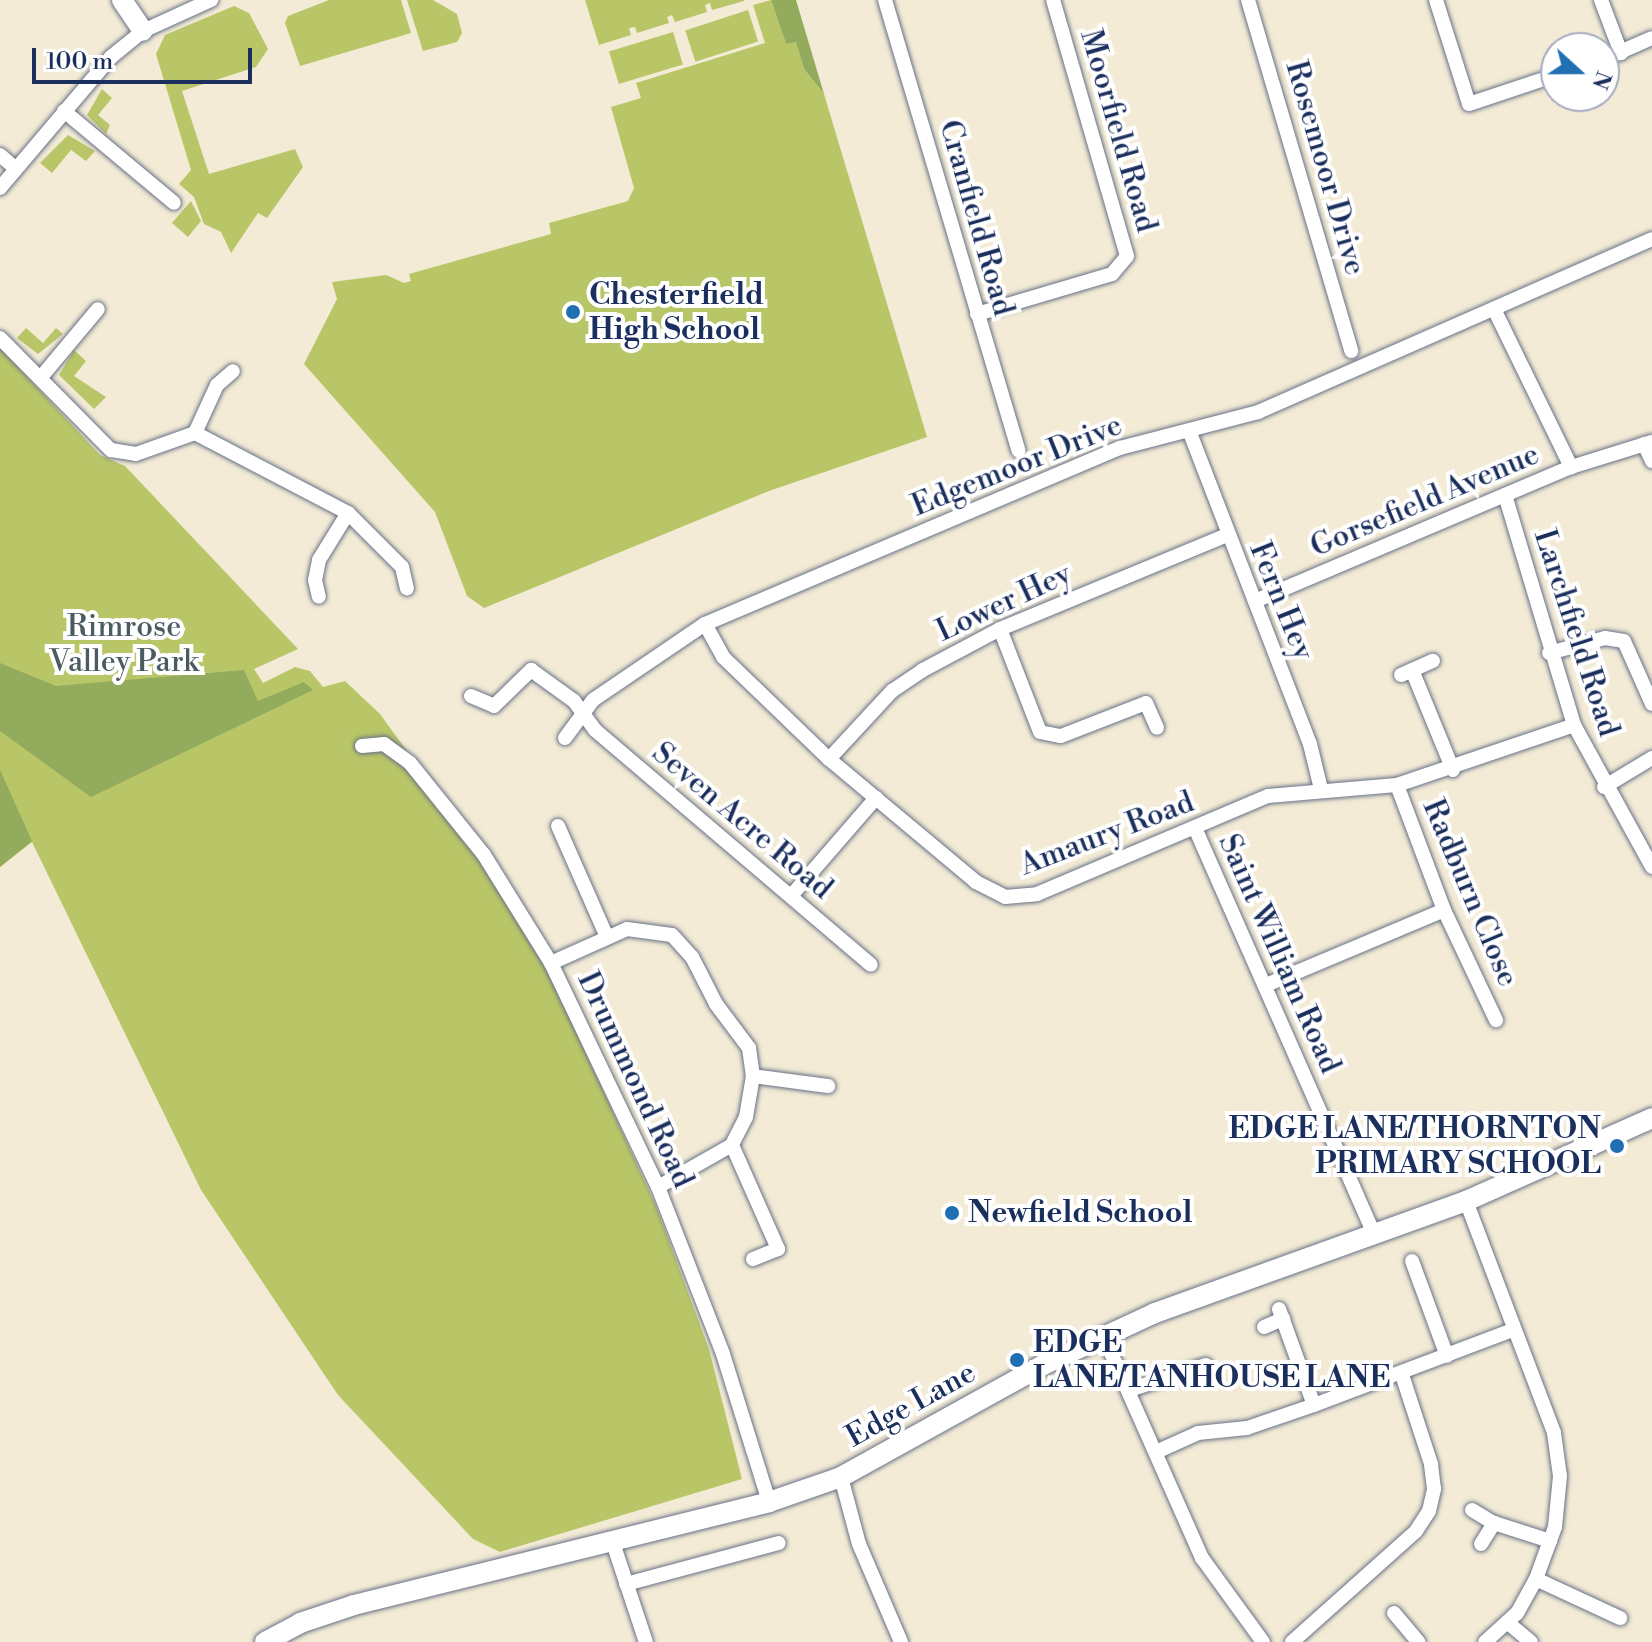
<!DOCTYPE html>
<style>
body{margin:0}
#map{position:relative;width:1652px;height:1642px;overflow:hidden;background:#f3ebd5;font-family:"Libre Bodoni",serif}
div>[style]{position:absolute}
.green>*{inset:0;background:#b9c668;transform-origin:0 0}
.forest>*{inset:0;background:#92ab5c}
.roads{filter:drop-shadow(0 0 2px #677188) drop-shadow(0 0 2px #677188)}
.street>*{height:14px;margin:-7px;padding:0 7px;transform-origin:7px;border-radius:7px;background:#fff}
.secondary>*{height:20px;margin:-10px;padding:0 10px;transform-origin:10px;border-radius:10px;background:#fff}
.dots>*{width:22px;height:22px;translate:-50% -50%;box-sizing:border-box;border:4px solid #fff;border-radius:50%}
span{translate:-50% -50%;white-space:nowrap;text-align:center;line-height:1.15;-webkit-text-stroke:8px #fff;paint-order:stroke}
.street-label{font-size:30px;color:#1b2f5e}
.poi-label{font-size:30px;color:#1b2f5e;font-weight:700}
.left{translate:0 -50%;text-align:left}
.right{translate:-100% -50%;text-align:right}
.park-label{font-size:30px;color:#4a5c61}
.north{position:absolute;left:1540px;top:32px;width:80px;height:80px;box-sizing:border-box;background:#fff;border:2px solid #a4acbf;border-radius:50%;rotate:111deg;font-size:22px;font-weight:700;line-height:32px;text-align:center;color:#1b2f5e}
.north::after{content:'';display:block;margin:auto;width:28px;height:36px;background:#1f6fb2;clip-path:polygon(50% 0,100% 100%,50% 72%,0 100%)}
.scale{position:absolute;left:32px;top:48px;width:220px;height:36px;box-sizing:border-box;border:4px solid #1b2f5e;border-top:0;padding-left:10px;font-size:24px;line-height:28px;white-space:nowrap;color:#1b2f5e;-webkit-text-stroke:6px #fff;paint-order:stroke}
</style>
<div id="map">
<div class="green">
<div style="clip-path:polygon(329px 0,401px 0,411px 33px,300px 66px,285px 23px,288px 16px)"></div>
<div style="clip-path:polygon(407px 0,433px 0,457px 14px,462px 33px,457px 42px,423px 51px)"></div>
<div style="clip-path:polygon(585px 0,744px 0,744px 1px,712px 10px,710px 3px,705px 5px,707px 12px,675px 22px,672px 15px,667px 17px,669px 23px,637px 33px,635px 27px,629px 28px,631px 35px,599px 45px)"></div>
<div style="clip-path:polygon(771px 0,786px 44px,796px 41px,804px 69px,824px 94px,927px 437px,769px 491px,484px 608px,467px 596px,435px 512px,304px 364px,337px 299px,332px 282px,386px 275px,404px 283px,411px 281px,409px 274px,551px 234px,549px 223px,628px 201px,634px 188px,611px 107px,641px 98px,636px 83px,765px 43px,753px 5px)"></div>
<div style="clip-path:polygon(234px 6px,249px 13px,268px 49px,256px 67px,182px 91px,209px 174px,295px 149px,303px 167px,267px 218px,258px 213px,231px 253px,221px 232px,204px 224px,194px 197px,179px 184px,191px 170px,156px 54px,165px 35px)"></div>
<div style="left:748px;top:10px;width:33px;height:66px;rotate:72deg"></div>
<div style="left:673px;top:32px;width:34px;height:67px;rotate:73deg"></div>
<div style="clip-path:polygon(102px 89px,112px 98px,98px 115px,110px 125px,106px 134px,87px 115px)"></div>
<div style="clip-path:polygon(68px 135px,95px 151px,86px 161px,71px 150px,52px 173px,40px 163px)"></div>
<div style="clip-path:polygon(191px 201px,201px 221px,188px 237px,172px 223px)"></div>
<div style="clip-path:polygon(26px 328px,43px 343px,56px 328px,63px 334px,38px 354px,17px 338px)"></div>
<div style="clip-path:polygon(0 348px,100px 455px,125px 466px,298px 649px,254px 669px,263px 683px,295px 667px,310px 671px,323px 687px,345px 681px,380px 714px,471px 839px,554px 983px,656px 1206px,709px 1349px,742px 1479px,500px 1552px,473px 1539px,338px 1395px,201px 1190px,32px 842px,0 867px)"></div>
<div style="clip-path:polygon(74px 350px,86px 361px,74px 376px,106px 397px,94px 409px,59px 375px)"></div>
</div>
<div class="forest">
<div style="clip-path:polygon(771px 0,796px 0,824px 94px,804px 69px,796px 42px,786px 44px)"></div>
<div style="clip-path:polygon(0 663px,56px 686px,244px 670px,258px 701px,304px 682px,313px 690px,91px 797px,0 731px)"></div>
<div style="clip-path:polygon(0 770px,32px 841px,0 867px)"></div>
</div>
<div class="roads">
<div class="street">
<div style="left:885px;top:0;width:470px;rotate:73.5deg"></div>
<div style="left:1248px;top:0;width:366px;rotate:73.6deg"></div>
<div style="left:1436px;top:0;width:109px;rotate:72.4deg"></div>
<div style="left:1469px;top:104px;width:92px;rotate:-18.4deg"></div>
<div style="left:1601px;top:0;width:57px;rotate:69.3deg"></div>
<div style="left:1604px;top:59px;width:52px;rotate:-23.6deg"></div>
<div style="left:64px;top:111px;width:143px;rotate:39.9deg"></div>
<div style="left:0;top:155px;width:21px;rotate:41deg"></div>
<div style="left:0;top:188px;width:172px;rotate:-49.7deg"></div>
<div style="left:111px;top:57px;width:41px;rotate:-39.1deg"></div>
<div style="left:143px;top:31px;width:75px;rotate:-24.5deg"></div>
<div style="left:1495px;top:311px;width:174px;rotate:64deg"></div>
<div style="left:977px;top:314px;width:141px;rotate:-16.5deg"></div>
<div style="left:1112px;top:274px;width:23px;rotate:-50deg"></div>
<div style="left:1127px;top:256px;width:266px;rotate:-106.1deg"></div>
<div style="left:0;top:338px;width:158px;rotate:45.3deg"></div>
<div style="left:111px;top:450px;width:25px;rotate:9deg"></div>
<div style="left:136px;top:454px;width:63px;rotate:-19.6deg"></div>
<div style="left:195px;top:433px;width:173px;rotate:27.6deg"></div>
<div style="left:348px;top:513px;width:55px;rotate:121.7deg"></div>
<div style="left:319px;top:560px;width:20px;rotate:101deg"></div>
<div style="left:315px;top:580px;width:17px;rotate:77deg"></div>
<div style="left:42px;top:376px;width:87px;rotate:-50.1deg"></div>
<div style="left:195px;top:433px;width:53px;rotate:-65.4deg"></div>
<div style="left:217px;top:385px;width:21px;rotate:-41deg"></div>
<div style="left:1190px;top:433px;width:333px;rotate:68.9deg"></div>
<div style="left:1310px;top:744px;width:46px;rotate:76.3deg"></div>
<div style="left:1644px;top:444px;width:19px;rotate:65deg"></div>
<div style="left:1505px;top:495px;width:240px;rotate:73.3deg"></div>
<div style="left:1574px;top:725px;width:162px;rotate:61.2deg"></div>
<div style="left:348px;top:513px;width:76px;rotate:45deg"></div>
<div style="left:402px;top:567px;width:22px;rotate:77deg"></div>
<div style="left:1255px;top:601px;width:343px;rotate:-23deg"></div>
<div style="left:1571px;top:467px;width:85px;rotate:-17.2deg"></div>
<div style="left:705px;top:624px;width:38px;rotate:61deg"></div>
<div style="left:723px;top:657px;width:147px;rotate:43.9deg"></div>
<div style="left:829px;top:759px;width:192px;rotate:39.9deg"></div>
<div style="left:976px;top:882px;width:33px;rotate:27deg"></div>
<div style="left:1005px;top:897px;width:32px;rotate:-5deg"></div>
<div style="left:1037px;top:894px;width:251px;rotate:-23deg"></div>
<div style="left:1268px;top:796px;width:129px;rotate:-4.9deg"></div>
<div style="left:1397px;top:785px;width:187px;rotate:-18.7deg"></div>
<div style="left:1000px;top:629px;width:110px;rotate:68.8deg"></div>
<div style="left:1040px;top:732px;width:21px;rotate:11deg"></div>
<div style="left:1061px;top:736px;width:91px;rotate:-21.2deg"></div>
<div style="left:1146px;top:703px;width:27px;rotate:66deg"></div>
<div style="left:1549px;top:653px;width:58px;rotate:-15deg"></div>
<div style="left:1605px;top:638px;width:19px;rotate:9deg"></div>
<div style="left:1624px;top:641px;width:69px;rotate:66deg"></div>
<div style="left:1412px;top:670px;width:108px;rotate:67.7deg"></div>
<div style="left:1401px;top:675px;width:35px;rotate:-24deg"></div>
<div style="left:471px;top:696px;width:25px;rotate:23deg"></div>
<div style="left:494px;top:706px;width:52px;rotate:-44.2deg"></div>
<div style="left:531px;top:670px;width:53px;rotate:35.8deg"></div>
<div style="left:574px;top:701px;width:36px;rotate:54deg"></div>
<div style="left:595px;top:730px;width:362px;rotate:40.4deg"></div>
<div style="left:565px;top:738px;width:47px;rotate:-53.6deg"></div>
<div style="left:593px;top:700px;width:135px;rotate:-34.2deg"></div>
<div style="left:705px;top:624px;width:451px;rotate:-23deg"></div>
<div style="left:1120px;top:448px;width:143px;rotate:-14.6deg"></div>
<div style="left:1258px;top:412px;width:430px;rotate:-23.7deg"></div>
<div style="left:362px;top:746px;width:22px;rotate:-5deg"></div>
<div style="left:384px;top:744px;width:32px;rotate:36deg"></div>
<div style="left:410px;top:763px;width:118px;rotate:51.2deg"></div>
<div style="left:484px;top:855px;width:127px;rotate:58.2deg"></div>
<div style="left:551px;top:963px;width:248px;rotate:64.5deg"></div>
<div style="left:658px;top:1187px;width:179px;rotate:68.7deg"></div>
<div style="left:723px;top:1354px;width:155px;rotate:72.7deg"></div>
<div style="left:829px;top:759px;width:93px;rotate:-47.2deg"></div>
<div style="left:892px;top:691px;width:37px;rotate:-34deg"></div>
<div style="left:923px;top:670px;width:87px;rotate:-28deg"></div>
<div style="left:1000px;top:629px;width:246px;rotate:-22.5deg"></div>
<div style="left:1397px;top:785px;width:134px;rotate:69.4deg"></div>
<div style="left:1444px;top:910px;width:122px;rotate:64.7deg"></div>
<div style="left:1604px;top:787px;width:56px;rotate:-31.1deg"></div>
<div style="left:558px;top:826px;width:121px;rotate:66.2deg"></div>
<div style="left:1195px;top:828px;width:443px;rotate:66.2deg"></div>
<div style="left:791px;top:896px;width:130px;rotate:-49.1deg"></div>
<div style="left:551px;top:963px;width:83px;rotate:-24.1deg"></div>
<div style="left:627px;top:929px;width:45px;rotate:7.6deg"></div>
<div style="left:672px;top:935px;width:30px;rotate:48deg"></div>
<div style="left:692px;top:957px;width:53px;rotate:62.9deg"></div>
<div style="left:716px;top:1004px;width:55px;rotate:53.1deg"></div>
<div style="left:749px;top:1048px;width:28px;rotate:82deg"></div>
<div style="left:753px;top:1076px;width:42px;rotate:99.7deg"></div>
<div style="left:746px;top:1117px;width:31px;rotate:117deg"></div>
<div style="left:732px;top:1145px;width:85px;rotate:150.4deg"></div>
<div style="left:1266px;top:985px;width:193px;rotate:-22.8deg"></div>
<div style="left:753px;top:1076px;width:76px;rotate:7.6deg"></div>
<div style="left:732px;top:1145px;width:114px;rotate:66.1deg"></div>
<div style="left:778px;top:1249px;width:27px;rotate:158deg"></div>
<div style="left:1466px;top:1201px;width:248px;rotate:69.2deg"></div>
<div style="left:1554px;top:1433px;width:43px;rotate:82.1deg"></div>
<div style="left:1560px;top:1476px;width:51px;rotate:95.6deg"></div>
<div style="left:1555px;top:1527px;width:55px;rotate:110.1deg"></div>
<div style="left:1536px;top:1579px;width:39px;rotate:119deg"></div>
<div style="left:1517px;top:1613px;width:43px;rotate:137.8deg"></div>
<div style="left:1412px;top:1261px;width:101px;rotate:69.8deg"></div>
<div style="left:1279px;top:1309px;width:102px;rotate:70deg"></div>
<div style="left:1264px;top:1327px;width:21px;rotate:-23deg"></div>
<div style="left:1104px;top:1337px;width:242px;rotate:66.1deg"></div>
<div style="left:1202px;top:1558px;width:104px;rotate:54deg"></div>
<div style="left:1129px;top:1390px;width:81px;rotate:-18deg"></div>
<div style="left:1156px;top:1452px;width:46px;rotate:-24.3deg"></div>
<div style="left:1198px;top:1433px;width:49px;rotate:-5.8deg"></div>
<div style="left:1247px;top:1428px;width:71px;rotate:-18.9deg"></div>
<div style="left:1314px;top:1405px;width:213px;rotate:-20.7deg"></div>
<div style="left:841px;top:1477px;width:69px;rotate:75deg"></div>
<div style="left:859px;top:1544px;width:107px;rotate:66.8deg"></div>
<div style="left:1472px;top:1510px;width:26px;rotate:31deg"></div>
<div style="left:1494px;top:1523px;width:59px;rotate:17.8deg"></div>
<div style="left:613px;top:1543px;width:104px;rotate:71.6deg"></div>
<div style="left:1481px;top:1544px;width:25px;rotate:-58deg"></div>
<div style="left:1536px;top:1579px;width:93px;rotate:24.9deg"></div>
<div style="left:626px;top:1584px;width:158px;rotate:-15deg"></div>
<div style="left:1394px;top:1613px;width:38px;rotate:50deg"></div>
<div style="left:1507px;top:1622px;width:31px;rotate:40deg"></div>
<div style="left:1292px;top:1642px;width:166px;rotate:-41.8deg"></div>
<div style="left:1416px;top:1531px;width:24px;rotate:-57deg"></div>
<div style="left:1429px;top:1511px;width:23px;rotate:-77deg"></div>
<div style="left:1434px;top:1489px;width:25px;rotate:-97deg"></div>
<div style="left:1431px;top:1464px;width:94px;rotate:-108deg"></div>
</div>
<div class="secondary">
<div style="left:122px;top:0;width:37px;rotate:56deg"></div>
<div style="left:265px;top:1642px;width:40px;rotate:-28deg"></div>
<div style="left:300px;top:1623px;width:57px;rotate:-18.4deg"></div>
<div style="left:354px;top:1605px;width:428px;rotate:-13.9deg"></div>
<div style="left:769px;top:1502px;width:76px;rotate:-19.1deg"></div>
<div style="left:841px;top:1477px;width:231px;rotate:-29deg"></div>
<div style="left:1043px;top:1365px;width:123px;rotate:-24.9deg"></div>
<div style="left:1155px;top:1313px;width:331px;rotate:-19.8deg"></div>
<div style="left:1466px;top:1201px;width:204px;rotate:-24deg"></div>
</div>
</div>
<div class="dots">
<div style="left:573px;top:312px;background:#1f6fb2"></div>
<div style="left:1617px;top:1146px;background:#1f6fb2"></div>
<div style="left:952px;top:1213px;background:#1f6fb2"></div>
<div style="left:1017px;top:1360px;background:#1f6fb2"></div>
</div>
<div class="street-label">
<span style="left:1118px;top:131px;rotate:74deg">Moorfield Road</span>
<span style="left:1325px;top:168px;rotate:74deg">Rosemoor Drive</span>
<span style="left:976px;top:218px;rotate:74deg">Cranfield Road</span>
<span style="left:1017px;top:466px;rotate:-22deg">Edgemoor Drive</span>
<span style="left:1425px;top:501px;rotate:-23deg">Gorsefield Avenue</span>
<span style="left:1281px;top:601px;rotate:68deg">Fern Hey</span>
<span style="left:1004px;top:603px;rotate:-25deg">Lower Hey</span>
<span style="left:1576px;top:633px;rotate:72deg">Larchfield Road</span>
<span style="left:742px;top:821px;rotate:40deg">Seven Acre Road</span>
<span style="left:1107px;top:834px;rotate:-21deg">Amaury Road</span>
<span style="left:1470px;top:893px;rotate:67deg">Radburn Close</span>
<span style="left:1279px;top:954px;rotate:66deg">Saint William Road</span>
<span style="left:635px;top:1080px;rotate:65deg">Drummond Road</span>
<span style="left:911px;top:1405px;rotate:-29deg">Edge Lane</span>
</div>
<div class="poi-label">
<span class="left" style="left:589px;top:312px">Chesterfield<br>High School</span>
<span class="right" style="left:1601px;top:1146px">EDGE LANE/THORNTON<br>PRIMARY SCHOOL</span>
<span class="left" style="left:968px;top:1213px">Newfield School</span>
<span class="left" style="left:1033px;top:1360px">EDGE<br>LANE/TANHOUSE LANE</span>
</div>
<div class="park-label">
<span style="left:124px;top:644px">Rimrose<br>Valley Park</span>
</div>
<div class="north">N</div>
<div class="scale">100 m</div>
</div>
